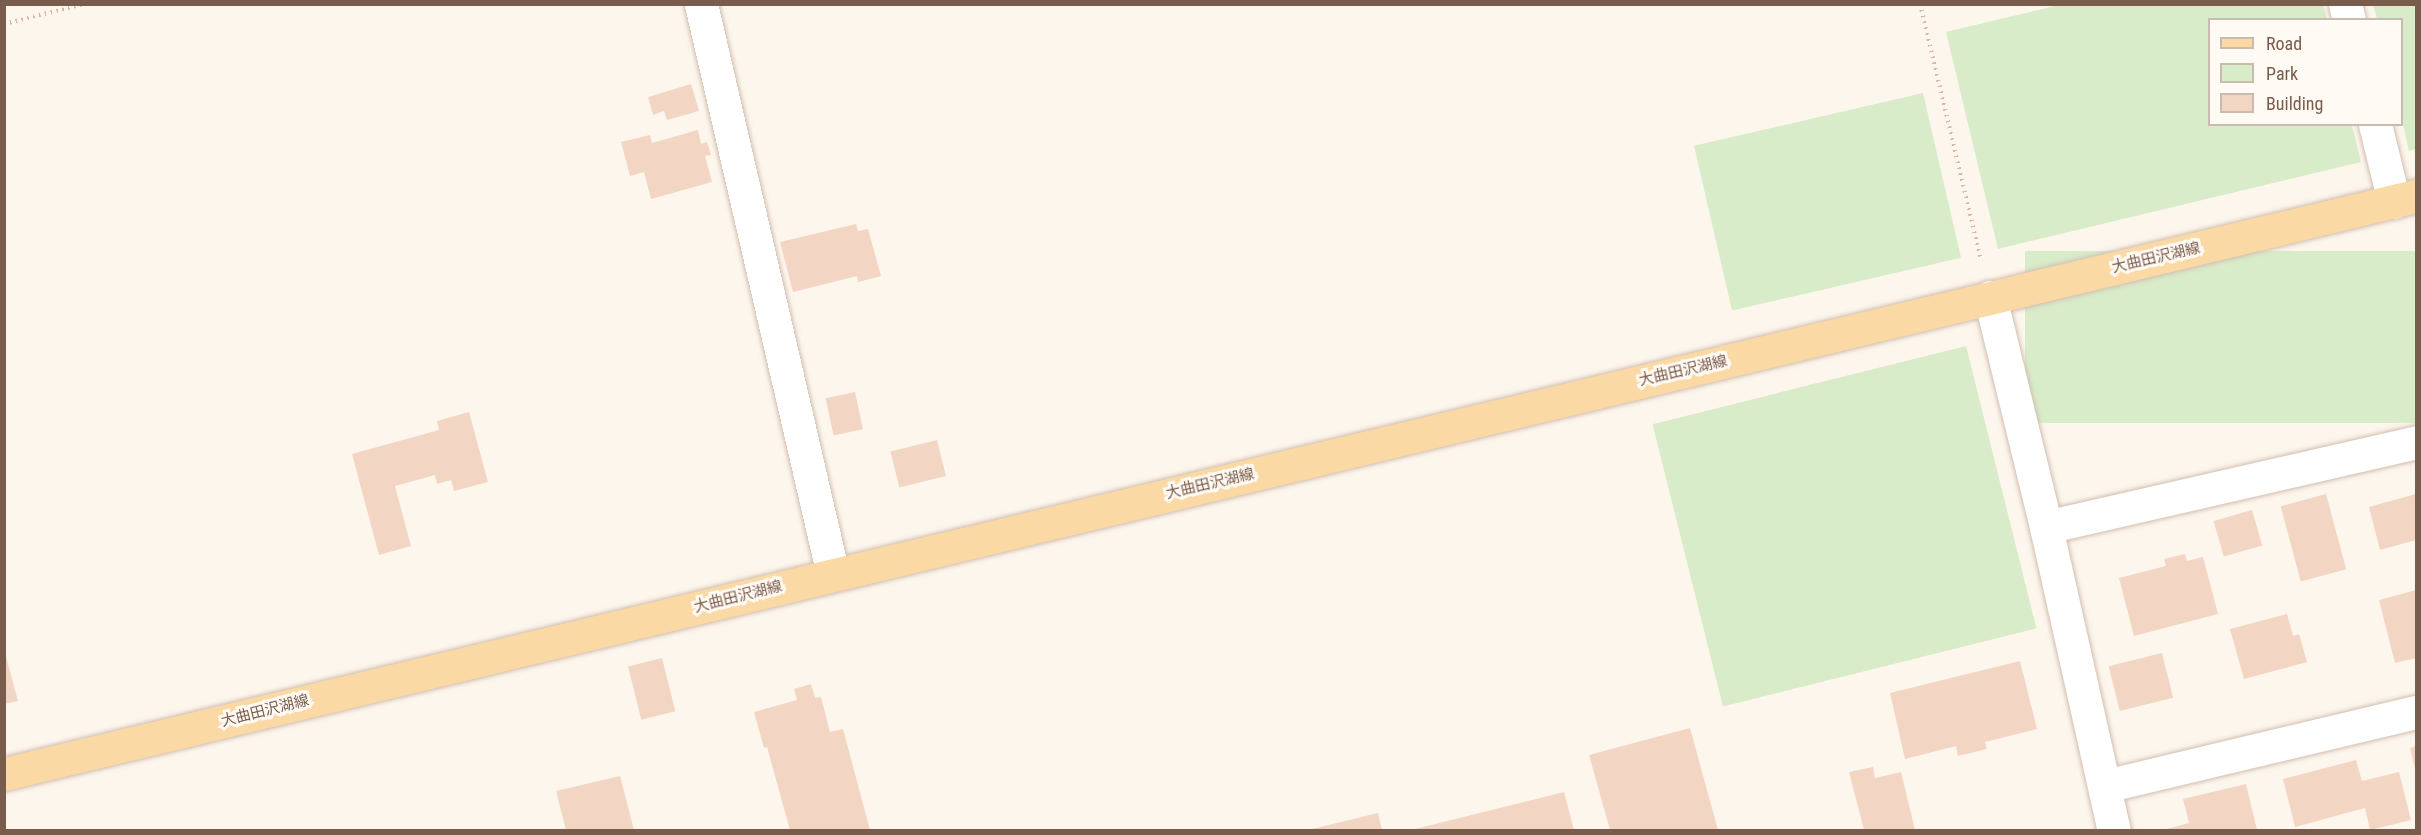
<!DOCTYPE html>
<meta charset="utf-8">
<style>
body{margin:0}
#map{position:relative;width:2421px;height:835px;overflow:hidden;background:#fdf6ec;font-family:"Roboto Condensed","Noto Sans JP",sans-serif}
div>[style]{position:absolute}
.green>*{inset:0;background:#d8ecc9;transform-origin:0 0}
.building>*{inset:0;background:#f3d5c3;transform-origin:0 0}
.path>*{height:4px;margin-top:-2px;transform-origin:0;background:repeating-linear-gradient(90deg,#d9b8a5 0 1.5px,transparent 0 6px)}
.roads{filter:drop-shadow(0 0 2px #d1beb0) drop-shadow(0 0 2px #d1beb0)}
.minor>*{height:33px;margin:-16.5px;padding:0 16.5px;transform-origin:16.5px;border-radius:16.5px;background:#fff}
.primary>*{height:33px;margin:-16.5px;padding:0 16.5px;transform-origin:16.5px;border-radius:16.5px;background:#fbd9a5}
span{translate:-50% -50%;white-space:nowrap;text-align:center;line-height:1.15;-webkit-text-stroke:6px #fffaf3;paint-order:stroke}
.street-label{font-size:15px;color:#7a5c4d}
.frame{position:absolute;inset:0;border:6px solid #7a5c4d;pointer-events:none}
.legend{position:absolute;left:2208px;top:18px;width:195px;height:108px;box-sizing:border-box;background:#fffaf3;border:2px solid #cabbb1;margin:0;padding:8px 10px;list-style:none;font-size:18px;color:#7a5c4d}
.legend li{display:flex;align-items:center;gap:12px;height:30px}
.legend b{width:30px;border:2px solid #cabbb1}
</style>
<div id="map">
<div class="green">
<div style="clip-path:polygon(2059px 5px,2323px 5px,2327px 19px,2210px 20px,2210px 124px,2352px 125px,2361px 162px,1998px 249px,1946px 32px)"></div>
<div style="clip-path:polygon(2373px 5px,2416px 5px,2416px 149px,2409px 151px,2402px 120px,2402px 20px,2377px 19px)"></div>
<div style="left:1923px;top:93px;width:169px;height:235px;rotate:77deg"></div>
<div style="left:2416px;top:251px;width:172px;height:391px;rotate:90deg"></div>
<div style="left:1966px;top:346px;width:291px;height:323px;rotate:76deg"></div>
</div>
<div class="building">
<div style="clip-path:polygon(691px 84px,699px 111px,667px 120px,664px 111px,653px 115px,648px 97px)"></div>
<div style="clip-path:polygon(698px 130px,701px 144px,707px 142px,711px 155px,705px 156px,712px 182px,651px 199px,644px 172px,630px 176px,621px 142px,650px 135px,652px 143px)"></div>
<div style="clip-path:polygon(856px 224px,858px 231px,868px 229px,881px 276px,858px 282px,857px 276px,793px 292px,780px 242px)"></div>
<div style="left:855px;top:392px;width:38px;height:30px;rotate:78deg"></div>
<div style="clip-path:polygon(469px 412px,488px 482px,454px 491px,451px 480px,437px 484px,435px 475px,395px 486px,411px 546px,379px 555px,352px 454px,439px 430px,437px 421px)"></div>
<div style="left:937px;top:440px;width:37px;height:48px;rotate:76deg"></div>
<div style="left:2326px;top:494px;width:78px;height:47px;rotate:75deg"></div>
<div style="clip-path:polygon(2416px 494px,2416px 540px,2380px 550px,2369px 507px)"></div>
<div style="left:2252px;top:510px;width:37px;height:40px;rotate:74deg"></div>
<div style="clip-path:polygon(2185px 554px,2187px 561px,2203px 557px,2218px 614px,2134px 636px,2119px 578px,2166px 566px,2164px 559px)"></div>
<div style="clip-path:polygon(2416px 590px,2416px 658px,2395px 663px,2379px 600px)"></div>
<div style="clip-path:polygon(2287px 614px,2293px 636px,2299px 634px,2307px 662px,2244px 679px,2230px 629px)"></div>
<div style="clip-path:polygon(4px 649px,18px 701px,4px 704px)"></div>
<div style="left:2162px;top:653px;width:46px;height:55px;rotate:76deg"></div>
<div style="left:662px;top:658px;width:55px;height:35px;rotate:76deg"></div>
<div style="clip-path:polygon(2020px 661px,2037px 729px,1985px 742px,1987px 749px,1958px 756px,1956px 746px,1905px 759px,1890px 693px)"></div>
<div style="clip-path:polygon(811px 684px,815px 698px,821px 697px,830px 732px,843px 729px,870px 830px,790px 830px,767px 747px,764px 748px,754px 712px,797px 700px,794px 689px)"></div>
<div style="clip-path:polygon(1690px 728px,1718px 830px,1610px 830px,1589px 755px)"></div>
<div style="clip-path:polygon(2416px 746px,2416px 773px,2410px 748px)"></div>
<div style="clip-path:polygon(2356px 760px,2362px 781px,2399px 772px,2411px 820px,2370px 830px,2365px 808px,2295px 827px,2283px 779px)"></div>
<div style="clip-path:polygon(1873px 767px,1875px 778px,1901px 772px,1915px 830px,1864px 830px,1849px 772px)"></div>
<div style="clip-path:polygon(620px 776px,634px 830px,566px 830px,556px 791px)"></div>
<div style="clip-path:polygon(2246px 784px,2257px 830px,2163px 830px,2189px 823px,2183px 799px)"></div>
<div style="clip-path:polygon(1564px 792px,1574px 830px,1411px 830px)"></div>
<div style="clip-path:polygon(1378px 813px,1382px 830px,1308px 830px)"></div>
</div>
<div class="path">
<div style="left:1920px;top:4px;width:264px;rotate:76.6deg"></div>
<div style="left:4px;top:24px;width:82px;rotate:-14deg"></div>
</div>
<div class="roads">
<div class="minor">
<div style="left:701px;top:4px;width:586px;rotate:76.98deg"></div>
<div style="left:2345px;top:4px;width:16px;rotate:76deg"></div>
<div style="left:2375px;top:124px;width:80px;rotate:76.3deg"></div>
<div style="left:1990px;top:297px;width:237px;rotate:76.3deg"></div>
<div style="left:2046px;top:527px;width:311px;rotate:77.4deg"></div>
<div style="left:2046px;top:527px;width:380px;rotate:-12.9deg"></div>
<div style="left:2105px;top:786px;width:320px;rotate:-13.4deg"></div>
</div>
<div class="primary">
<div style="left:4px;top:774px;width:2480px;rotate:-13.48deg"></div>
</div>
</div>
<div class="street-label">
<span style="left:2156px;top:258px;rotate:-13deg">大曲田沢湖線</span>
<span style="left:1683px;top:371px;rotate:-13deg">大曲田沢湖線</span>
<span style="left:1210px;top:484px;rotate:-13deg">大曲田沢湖線</span>
<span style="left:738px;top:597px;rotate:-14deg">大曲田沢湖線</span>
<span style="left:265px;top:711px;rotate:-14deg">大曲田沢湖線</span>
</div>
<div class="frame"></div>
<ul class="legend">
<li><b style="height:8px;background:#fbd9a5"></b>Road</li>
<li><b style="height:16px;background:#d8ecc9"></b>Park</li>
<li><b style="height:16px;background:#f3d5c3"></b>Building</li>
</ul>
</div>
